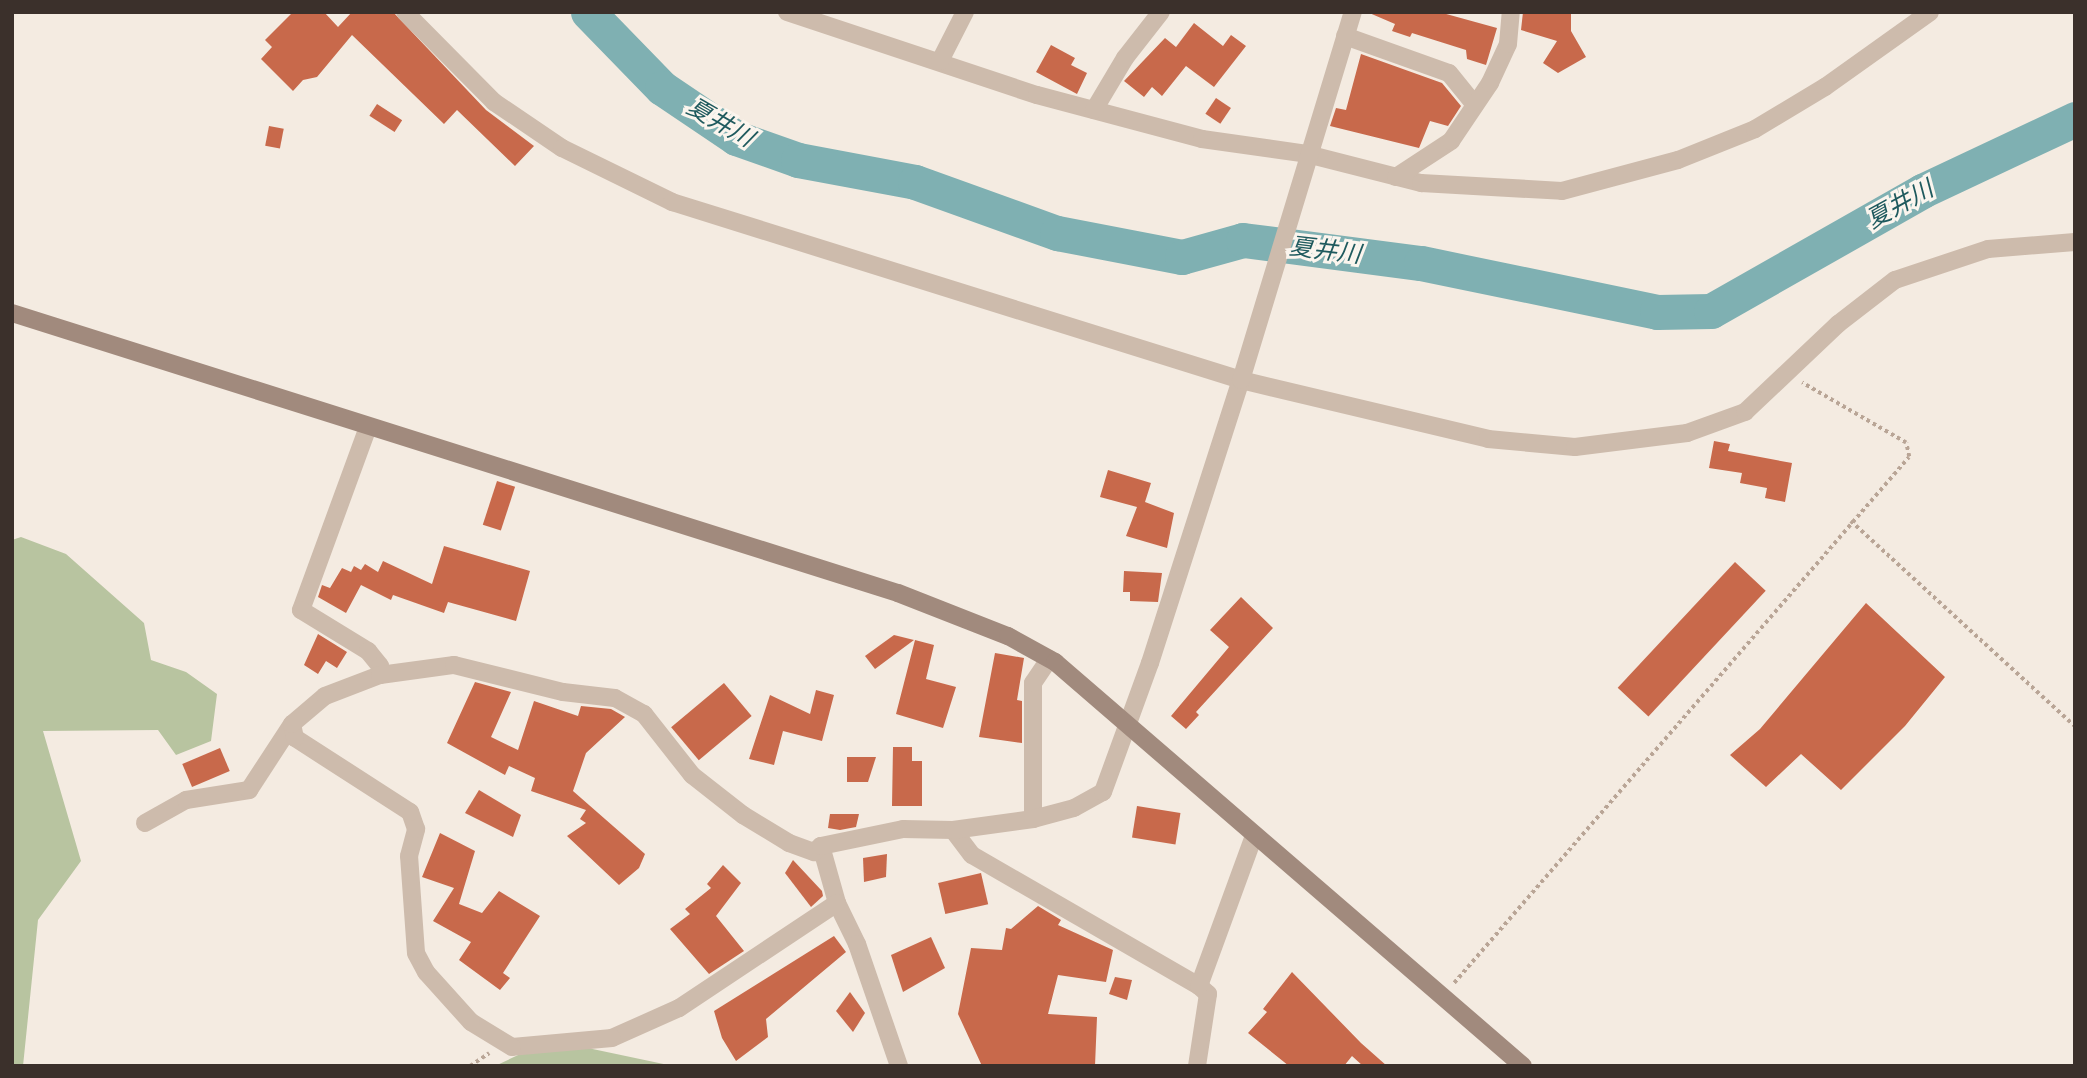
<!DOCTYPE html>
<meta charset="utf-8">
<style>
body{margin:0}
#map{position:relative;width:2087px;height:1078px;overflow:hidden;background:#f4ebe1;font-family:"Fira Sans","Noto Sans JP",sans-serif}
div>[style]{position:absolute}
.green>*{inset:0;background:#b8c4a0}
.river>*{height:35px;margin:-17.5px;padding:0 17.5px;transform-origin:17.5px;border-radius:17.5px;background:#7fb0b2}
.building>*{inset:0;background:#c8694b;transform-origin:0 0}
.path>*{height:3.5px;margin-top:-1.75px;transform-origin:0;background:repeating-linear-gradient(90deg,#b9a596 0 3.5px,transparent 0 7px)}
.street>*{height:18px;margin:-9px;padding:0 9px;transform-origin:9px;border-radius:9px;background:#cdbbac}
.secondary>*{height:18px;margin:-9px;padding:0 9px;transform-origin:9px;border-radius:9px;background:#a18a7d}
span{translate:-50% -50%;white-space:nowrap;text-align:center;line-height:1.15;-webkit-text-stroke:6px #fbf5ee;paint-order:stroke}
.water-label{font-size:24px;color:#1f5a5e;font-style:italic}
.frame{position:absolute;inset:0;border:14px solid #3b302b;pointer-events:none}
</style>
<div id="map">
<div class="green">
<div style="clip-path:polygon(21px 537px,66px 554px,144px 623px,151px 660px,186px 672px,217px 694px,211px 741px,176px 755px,158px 730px,43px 731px,81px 861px,38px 920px,23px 1066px,12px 1066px,12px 540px)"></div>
<div style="clip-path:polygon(550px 1040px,673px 1066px,495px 1066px)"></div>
</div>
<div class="river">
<div style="left:588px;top:12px;width:106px;rotate:45.8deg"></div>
<div style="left:662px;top:88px;width:89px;rotate:34deg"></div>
<div style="left:736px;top:138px;width:66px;rotate:19.5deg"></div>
<div style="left:798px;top:160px;width:119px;rotate:10.6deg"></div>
<div style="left:915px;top:182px;width:151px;rotate:19.8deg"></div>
<div style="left:1057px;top:233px;width:127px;rotate:10.9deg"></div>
<div style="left:1182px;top:257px;width:63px;rotate:-15.6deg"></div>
<div style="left:1243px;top:240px;width:179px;rotate:7.4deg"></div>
<div style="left:1421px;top:263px;width:241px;rotate:11.7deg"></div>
<div style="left:1657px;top:312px;width:54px;rotate:-1.1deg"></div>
<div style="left:1711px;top:311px;width:243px;rotate:-29.6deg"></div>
<div style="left:1922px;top:191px;width:169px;rotate:-25.2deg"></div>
</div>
<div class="building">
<div style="clip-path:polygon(293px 12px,324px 12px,338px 27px,352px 12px,393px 12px,486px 110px,534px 146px,515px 166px,457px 110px,444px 124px,352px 35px,317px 77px,303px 80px,293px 91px,261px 59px,272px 47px,265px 40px)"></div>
<div style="clip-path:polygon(1367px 12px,1439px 12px,1497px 28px,1486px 65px,1467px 59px,1466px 50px,1412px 33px,1410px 37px,1392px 31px,1395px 24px)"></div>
<div style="clip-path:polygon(1523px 12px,1571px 13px,1571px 31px,1586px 57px,1558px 73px,1543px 63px,1557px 41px,1521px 30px)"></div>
<div style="clip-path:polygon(1194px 23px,1223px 46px,1231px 35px,1246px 46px,1214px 87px,1186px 66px,1162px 96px,1152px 87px,1144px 97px,1124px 81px,1165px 38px,1176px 47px)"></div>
<div style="clip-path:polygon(1051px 45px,1075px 58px,1071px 65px,1087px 73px,1077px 94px,1036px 72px)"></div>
<div style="clip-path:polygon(1361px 54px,1442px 83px,1461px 106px,1448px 126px,1430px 121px,1419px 148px,1330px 126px,1336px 108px,1346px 110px)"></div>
<div style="left:1216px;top:98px;width:18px;height:19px;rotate:34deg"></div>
<div style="left:377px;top:104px;width:30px;height:14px;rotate:33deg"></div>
<div style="left:269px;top:126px;width:15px;height:20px;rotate:11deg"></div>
<div style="clip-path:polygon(1714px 441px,1730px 444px,1728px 451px,1792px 463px,1785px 502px,1765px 498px,1767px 488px,1740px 483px,1742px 473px,1709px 468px)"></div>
<div style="clip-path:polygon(1108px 470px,1151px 483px,1145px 502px,1174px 513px,1167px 548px,1126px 536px,1137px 507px,1100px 497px)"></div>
<div style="left:497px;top:481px;width:19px;height:46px;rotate:18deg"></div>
<div style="clip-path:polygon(444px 546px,530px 571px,516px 621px,448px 602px,444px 613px,393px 595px,391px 600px,361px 585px,346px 613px,318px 597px,322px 585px,330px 588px,342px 568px,351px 572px,354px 566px,361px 570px,365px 564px,378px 572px,383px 561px,432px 584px)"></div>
<div style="left:1735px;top:562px;width:42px;height:172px;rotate:43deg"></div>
<div style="clip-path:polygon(1124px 571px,1162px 573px,1158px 602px,1130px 601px,1130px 592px,1123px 592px)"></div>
<div style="clip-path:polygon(1241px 597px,1273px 628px,1196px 712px,1199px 715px,1186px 729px,1171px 716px,1229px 647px,1210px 630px)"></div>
<div style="clip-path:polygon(1866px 603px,1945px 677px,1905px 726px,1841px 790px,1801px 754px,1766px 787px,1730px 755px,1760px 729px)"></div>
<div style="clip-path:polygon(318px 634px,347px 652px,337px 668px,326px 661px,318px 674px,304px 665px)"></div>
<div style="clip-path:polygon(894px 635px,914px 640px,875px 669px,865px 656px)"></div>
<div style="clip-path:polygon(915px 640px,934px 645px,926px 679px,956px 687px,943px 728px,896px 714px)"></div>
<div style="clip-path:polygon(995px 653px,1024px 658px,1017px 700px,1022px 701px,1022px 743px,979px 737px)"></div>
<div style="clip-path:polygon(475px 682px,511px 692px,491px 737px,518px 750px,534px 701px,578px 716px,581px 706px,611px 709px,625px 717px,586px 753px,573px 791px,645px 854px,639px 868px,619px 885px,567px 836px,586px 823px,580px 819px,586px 810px,531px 791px,535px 778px,509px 766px,505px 775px,447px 743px)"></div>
<div style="left:724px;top:683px;width:43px;height:69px;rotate:50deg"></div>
<div style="clip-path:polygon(816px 690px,834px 695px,822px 741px,783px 731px,774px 765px,749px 759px,770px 695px,810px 714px)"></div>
<div style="clip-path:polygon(893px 747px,912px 747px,912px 761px,922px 761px,922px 806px,892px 806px)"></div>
<div style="left:220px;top:748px;width:25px;height:41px;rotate:67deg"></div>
<div style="clip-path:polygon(847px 757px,876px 757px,868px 782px,847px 782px)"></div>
<div style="clip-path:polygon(479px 790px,521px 815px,513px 837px,465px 813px)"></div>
<div style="left:1137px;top:806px;width:44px;height:32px;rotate:9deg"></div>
<div style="clip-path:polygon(830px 814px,859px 814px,856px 827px,840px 830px,828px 828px)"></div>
<div style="clip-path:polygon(440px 833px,475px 851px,459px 904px,482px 913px,499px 891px,540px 916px,503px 973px,510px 978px,500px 990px,459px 960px,471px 942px,433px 921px,454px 888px,422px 877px)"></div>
<div style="clip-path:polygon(887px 854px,886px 877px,864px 882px,863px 858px)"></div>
<div style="clip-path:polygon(793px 860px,822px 891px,823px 896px,811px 907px,785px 873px)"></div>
<div style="clip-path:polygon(723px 865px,741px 883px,716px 916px,744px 951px,709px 974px,670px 929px,690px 914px,685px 909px,711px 888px,707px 884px)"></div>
<div style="left:981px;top:873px;width:32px;height:44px;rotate:77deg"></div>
<div style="clip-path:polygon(1038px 906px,1061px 920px,1058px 925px,1113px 950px,1106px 982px,1058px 975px,1048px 1014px,1097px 1017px,1095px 1066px,982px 1066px,958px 1014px,971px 948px,1002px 950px,1006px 928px,1011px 929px)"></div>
<div style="clip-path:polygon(834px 936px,846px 952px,766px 1019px,768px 1037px,736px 1061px,722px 1038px,714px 1011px)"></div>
<div style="clip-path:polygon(931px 937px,945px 968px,903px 992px,891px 955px)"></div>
<div style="clip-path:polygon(1292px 972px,1361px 1043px,1387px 1066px,1363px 1066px,1352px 1056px,1344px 1066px,1289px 1066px,1248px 1033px,1267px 1012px,1263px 1009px)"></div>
<div style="clip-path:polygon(1115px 977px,1132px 980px,1127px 1000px,1109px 994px)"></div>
<div style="clip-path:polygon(850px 992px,865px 1013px,853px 1032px,836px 1011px)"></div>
</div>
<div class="path">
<div style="left:1851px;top:521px;width:304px;rotate:42.5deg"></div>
<div style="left:1454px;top:983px;width:695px;rotate:-49.14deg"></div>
<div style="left:1909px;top:457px;width:14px;rotate:-102deg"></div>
<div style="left:1906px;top:443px;width:120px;rotate:-150deg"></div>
<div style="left:470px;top:1066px;width:23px;rotate:-34deg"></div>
</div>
<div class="street">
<div style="left:405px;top:12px;width:127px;rotate:45.3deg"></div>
<div style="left:494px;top:102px;width:82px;rotate:34.1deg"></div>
<div style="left:562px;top:148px;width:123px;rotate:26.1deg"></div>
<div style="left:672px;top:202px;width:596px;rotate:17.37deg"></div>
<div style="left:1241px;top:380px;width:254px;rotate:13.4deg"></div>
<div style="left:1488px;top:439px;width:87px;rotate:5.3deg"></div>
<div style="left:1575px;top:447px;width:113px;rotate:-7.1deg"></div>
<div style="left:1687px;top:433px;width:62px;rotate:-19.9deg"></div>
<div style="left:1745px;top:412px;width:128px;rotate:-43.4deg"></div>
<div style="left:1838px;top:324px;width:72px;rotate:-37.7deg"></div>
<div style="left:1895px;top:280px;width:98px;rotate:-18.4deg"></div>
<div style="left:1988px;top:249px;width:87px;rotate:-4.6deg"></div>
<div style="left:787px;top:12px;width:263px;rotate:18.4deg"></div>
<div style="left:1037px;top:95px;width:171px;rotate:14.9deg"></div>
<div style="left:1202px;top:139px;width:106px;rotate:8.1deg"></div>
<div style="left:1307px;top:154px;width:118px;rotate:14.3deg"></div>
<div style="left:1421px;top:183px;width:141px;rotate:3.2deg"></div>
<div style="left:1562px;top:191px;width:120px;rotate:-15deg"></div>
<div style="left:1678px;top:160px;width:83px;rotate:-21.9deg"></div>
<div style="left:1755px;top:129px;width:82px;rotate:-31deg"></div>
<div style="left:1825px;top:87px;width:129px;rotate:-35.5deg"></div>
<div style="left:1345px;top:36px;width:110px;rotate:19.6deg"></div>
<div style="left:1449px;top:73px;width:41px;rotate:50.9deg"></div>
<div style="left:940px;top:61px;width:55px;rotate:-63deg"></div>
<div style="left:1094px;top:110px;width:61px;rotate:-59.2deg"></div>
<div style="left:1125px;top:58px;width:58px;rotate:-52deg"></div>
<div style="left:1396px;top:177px;width:66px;rotate:-33.2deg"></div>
<div style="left:1451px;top:141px;width:70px;rotate:-56.1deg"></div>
<div style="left:1490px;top:83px;width:43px;rotate:-65.2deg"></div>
<div style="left:1508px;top:44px;width:32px;rotate:-85deg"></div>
<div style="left:368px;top:427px;width:195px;rotate:110.1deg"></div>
<div style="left:301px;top:610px;width:79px;rotate:31.5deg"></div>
<div style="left:368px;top:651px;width:19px;rotate:51deg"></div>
<div style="left:380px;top:666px;width:9px;rotate:90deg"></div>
<div style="left:1033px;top:819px;width:136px;rotate:-90deg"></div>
<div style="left:1033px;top:683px;width:29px;rotate:-56deg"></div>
<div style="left:145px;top:823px;width:47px;rotate:-29.3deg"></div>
<div style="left:186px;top:800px;width:64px;rotate:-9deg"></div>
<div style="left:249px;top:790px;width:79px;rotate:-56.9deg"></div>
<div style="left:953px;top:830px;width:31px;rotate:53deg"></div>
<div style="left:972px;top:855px;width:262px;rotate:30deg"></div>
<div style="left:821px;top:846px;width:59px;rotate:74.3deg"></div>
<div style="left:837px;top:903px;width:46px;rotate:64deg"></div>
<div style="left:857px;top:944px;width:129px;rotate:71deg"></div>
<div style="left:837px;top:903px;width:190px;rotate:146.4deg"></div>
<div style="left:679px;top:1008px;width:73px;rotate:155.9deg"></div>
<div style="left:612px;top:1038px;width:100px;rotate:174.9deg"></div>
<div style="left:512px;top:1047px;width:48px;rotate:-148.6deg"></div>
<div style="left:471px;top:1022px;width:67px;rotate:-132deg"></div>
<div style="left:426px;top:972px;width:21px;rotate:-118deg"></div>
<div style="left:416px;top:953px;width:97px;rotate:-94.1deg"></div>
<div style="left:409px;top:856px;width:28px;rotate:-75deg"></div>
<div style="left:416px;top:829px;width:18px;rotate:-109deg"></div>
<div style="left:410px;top:812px;width:137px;rotate:-147.2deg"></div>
<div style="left:295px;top:738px;width:14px;rotate:-102deg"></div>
<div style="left:292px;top:724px;width:43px;rotate:-40.3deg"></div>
<div style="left:325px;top:696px;width:59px;rotate:-20.9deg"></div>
<div style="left:380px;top:675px;width:75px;rotate:-7.7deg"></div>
<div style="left:454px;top:665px;width:112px;rotate:13.9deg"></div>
<div style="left:563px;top:692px;width:52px;rotate:6.6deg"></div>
<div style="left:615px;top:698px;width:33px;rotate:29deg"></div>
<div style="left:644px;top:714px;width:78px;rotate:51.8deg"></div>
<div style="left:692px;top:775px;width:65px;rotate:38.1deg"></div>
<div style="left:743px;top:815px;width:54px;rotate:31.3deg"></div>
<div style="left:789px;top:843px;width:27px;rotate:20deg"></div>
<div style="left:814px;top:852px;width:9px;rotate:-41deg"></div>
<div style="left:821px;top:846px;width:84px;rotate:-11.7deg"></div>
<div style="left:903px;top:829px;width:50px;rotate:1.1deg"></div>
<div style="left:953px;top:830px;width:81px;rotate:-7.8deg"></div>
<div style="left:1033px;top:819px;width:42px;rotate:-15deg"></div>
<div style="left:1074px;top:808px;width:33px;rotate:-29deg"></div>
<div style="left:1103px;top:792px;width:137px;rotate:-70deg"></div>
<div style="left:1150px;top:663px;width:297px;rotate:-72.2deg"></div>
<div style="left:1241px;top:380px;width:385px;rotate:-73.1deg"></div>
<div style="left:1197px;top:1066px;width:73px;rotate:-81.3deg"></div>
<div style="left:1208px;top:994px;width:12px;rotate:-138deg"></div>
<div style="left:1199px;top:986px;width:160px;rotate:-69.9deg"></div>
</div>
<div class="secondary">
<div style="left:12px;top:313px;width:929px;rotate:17.54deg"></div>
<div style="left:898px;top:593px;width:118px;rotate:21.4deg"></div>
<div style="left:1008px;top:636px;width:54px;rotate:29deg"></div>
<div style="left:1055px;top:662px;width:618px;rotate:40.8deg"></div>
</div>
<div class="water-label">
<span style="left:720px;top:123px;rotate:30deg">夏井川</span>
<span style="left:1900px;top:205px;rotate:-29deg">夏井川</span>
<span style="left:1325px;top:251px;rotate:7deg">夏井川</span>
</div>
<div class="frame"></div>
</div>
